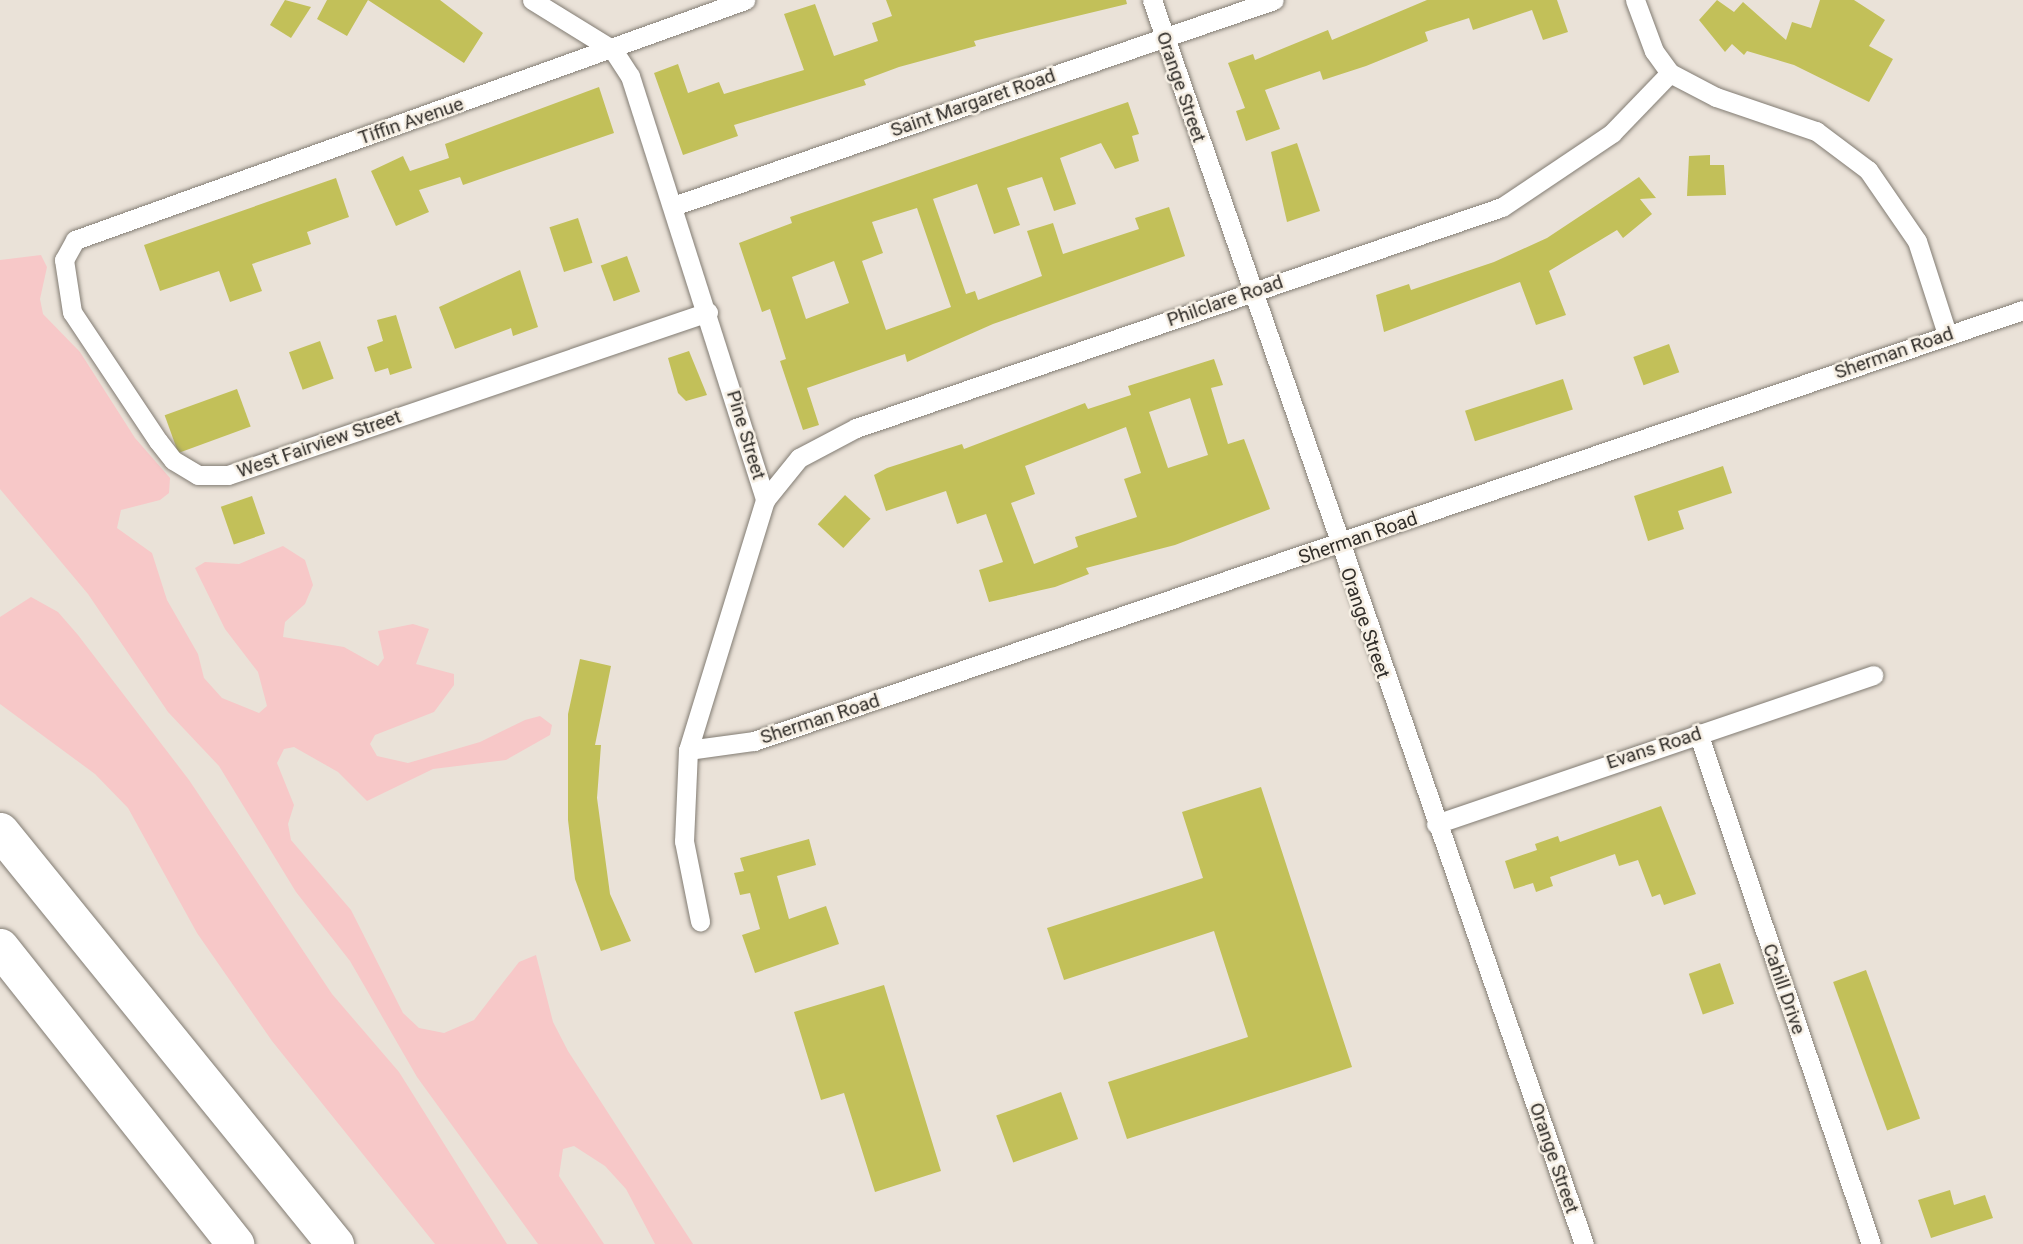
<!DOCTYPE html>
<style>
body{margin:0}
#map{position:relative;width:2023px;height:1244px;overflow:hidden;background:#eae2d8;font-family:Roboto,sans-serif}
div>[style]{position:absolute}
.green>*{inset:0;background:#f7c8c8}
.building>*{inset:0;background:#c2c059;transform-origin:0 0}
.roads{filter:drop-shadow(0 0 2px #827c73) drop-shadow(0 0 2px #827c73)}
.minor>*{height:19px;margin:-9.5px;padding:0 9.5px;transform-origin:9.5px;border-radius:9.5px;background:#fff}
.motorway>*{height:37px;margin:-18.5px;padding:0 18.5px;transform-origin:18.5px;border-radius:18.5px;background:#fff}
span{translate:-50% -50%;white-space:nowrap;text-align:center;line-height:1.15;-webkit-text-stroke:5px #f7f0e5;paint-order:stroke}
.street-label{font-size:19px;color:#302d29}
</style>
<div id="map">
<div class="green">
<div style="clip-path:polygon(41px 255px,47px 267px,40px 299px,43px 314px,80px 352px,135px 438px,170px 478px,169px 493px,160px 500px,121px 510px,117px 528px,152px 553px,167px 600px,198px 654px,204px 678px,222px 698px,259px 713px,267px 706px,258px 672px,225px 629px,195px 568px,205px 562px,239px 564px,283px 546px,305px 560px,313px 585px,305px 604px,285px 622px,283px 637px,344px 647px,378px 666px,384px 658px,378px 631px,413px 624px,429px 629px,416px 664px,454px 674px,454px 685px,434px 712px,375px 735px,370px 744px,377px 756px,408px 763px,480px 742px,525px 720px,540px 716px,552px 725px,550px 735px,506px 760px,433px 769px,367px 801px,338px 772px,294px 747px,284px 749px,277px 763px,294px 805px,288px 824px,291px 840px,351px 910px,403px 1013px,419px 1028px,444px 1033px,474px 1020px,519px 962px,536px 955px,553px 1022px,568px 1051px,693px 1244px,655px 1244px,626px 1189px,605px 1166px,574px 1146px,563px 1149px,559px 1176px,604px 1244px,538px 1244px,417px 1077px,350px 961px,296px 892px,219px 766px,168px 712px,88px 594px,0 489px,0 260px)"></div>
<div style="clip-path:polygon(31px 597px,58px 612px,78px 635px,189px 780px,332px 994px,399px 1072px,507px 1244px,435px 1244px,272px 1041px,197px 933px,128px 808px,95px 774px,0 704px,0 617px)"></div>
</div>
<div class="building">
<div style="clip-path:polygon(285px 0,311px 7px,291px 38px,270px 25px)"></div>
<div style="clip-path:polygon(327px 0,440px 0,483px 33px,464px 63px,368px 0,347px 36px,317px 19px)"></div>
<div style="clip-path:polygon(886px 0,1126px 0,1127px 4px,974px 41px,976px 46px,899px 67px,864px 80px,866px 85px,734px 125px,738px 136px,683px 155px,654px 73px,678px 64px,688px 93px,719px 82px,724px 94px,804px 70px,784px 14px,815px 4px,834px 56px,878px 41px,872px 23px,892px 16px)"></div>
<div style="clip-path:polygon(1427px 0,1557px 0,1568px 32px,1543px 40px,1532px 10px,1473px 30px,1469px 18px,1425px 32px,1428px 41px,1366px 66px,1323px 80px,1320px 71px,1265px 90px,1280px 129px,1246px 141px,1236px 111px,1245px 108px,1228px 63px,1253px 54px,1255px 60px,1328px 30px,1332px 40px)"></div>
<div style="clip-path:polygon(1717px 0,1734px 12px,1743px 2px,1786px 40px,1792px 22px,1811px 28px,1820px 0,1854px 0,1885px 20px,1869px 46px,1893px 59px,1869px 102px,1794px 65px,1747px 51px,1744px 55px,1732px 44px,1725px 52px,1699px 20px)"></div>
<div style="clip-path:polygon(599px 87px,614px 133px,463px 185px,460px 177px,419px 190px,429px 212px,396px 226px,371px 171px,403px 156px,410px 171px,449px 158px,445px 144px)"></div>
<div style="clip-path:polygon(evenodd,1128px 102px,1139px 134px,1132px 136px,1139px 161px,1115px 169px,1101px 143px,1060px 158px,1076px 204px,1054px 211px,1042px 177px,1007px 188px,1020px 225px,994px 234px,977px 184px,933px 199px,966px 294px,975px 291px,978px 300px,1042px 276px,1027px 231px,1053px 223px,1063px 254px,1139px 229px,1135px 218px,1169px 207px,1185px 256px,993px 324px,907px 362px,905px 354px,807px 388px,819px 425px,803px 430px,780px 361px,786px 359px,770px 309px,762px 312px,739px 243px,792px 223px,790px 217px,1128px 102px,917px 208px,951px 307px,886px 330px,862px 261px,883px 253px,872px 222px,917px 208px,1128px 102px,834px 261px,849px 303px,806px 319px,792px 277px,834px 261px)"></div>
<div style="clip-path:polygon(1297px 143px,1320px 211px,1287px 222px,1271px 152px)"></div>
<div style="clip-path:polygon(1710px 155px,1710px 165px,1724px 165px,1726px 195px,1687px 196px,1689px 156px)"></div>
<div style="clip-path:polygon(1639px 177px,1656px 198px,1640px 199px,1652px 214px,1623px 238px,1617px 230px,1549px 271px,1566px 315px,1536px 325px,1520px 282px,1384px 332px,1376px 295px,1409px 284px,1411px 290px,1494px 262px,1547px 238px)"></div>
<div style="clip-path:polygon(336px 178px,349px 217px,307px 232px,311px 244px,252px 264px,262px 291px,230px 302px,219px 271px,160px 291px,144px 245px)"></div>
<div style="left:578px;top:218px;width:47px;height:30px;rotate:72deg"></div>
<div style="left:627px;top:256px;width:38px;height:28px;rotate:70deg"></div>
<div style="clip-path:polygon(520px 270px,538px 327px,513px 336px,511px 328px,455px 349px,439px 307px)"></div>
<div style="clip-path:polygon(396px 315px,412px 368px,390px 375px,388px 368px,375px 372px,367px 347px,383px 341px,377px 320px)"></div>
<div style="left:320px;top:341px;width:40px;height:33px;rotate:70deg"></div>
<div style="left:1669px;top:344px;width:30px;height:38px;rotate:70deg"></div>
<div style="clip-path:polygon(689px 351px,707px 395px,686px 401px,678px 393px,668px 358px)"></div>
<div style="clip-path:polygon(evenodd,1214px 359px,1223px 385px,1211px 388px,1228px 444px,1244px 439px,1270px 509px,1175px 545px,1086px 568px,1089px 574px,1055px 587px,989px 602px,979px 570px,1003px 562px,986px 514px,957px 524px,946px 491px,886px 511px,874px 475px,887px 468px,962px 444px,964px 449px,1085px 403px,1088px 409px,1131px 395px,1128px 386px,1214px 359px,1190px 398px,1208px 455px,1168px 468px,1149px 412px,1190px 398px,1214px 359px,1126px 427px,1141px 473px,1124px 479px,1137px 517px,1075px 537px,1078px 547px,1034px 564px,1011px 503px,1035px 494px,1025px 466px,1126px 427px)"></div>
<div style="left:1563px;top:379px;width:32px;height:103px;rotate:72deg"></div>
<div style="left:237px;top:389px;width:40px;height:77px;rotate:70deg"></div>
<div style="clip-path:polygon(1723px 466px,1732px 493px,1678px 511px,1684px 529px,1648px 541px,1634px 496px)"></div>
<div style="left:845px;top:495px;width:35px;height:40px;rotate:43deg"></div>
<div style="left:252px;top:496px;width:40px;height:33px;rotate:71deg"></div>
<div style="clip-path:polygon(580px 659px,611px 666px,595px 745px,601px 745px,597px 798px,610px 894px,631px 941px,601px 951px,575px 879px,568px 820px,568px 714px)"></div>
<div style="clip-path:polygon(1261px 787px,1352px 1067px,1127px 1139px,1108px 1082px,1248px 1037px,1214px 931px,1064px 980px,1047px 928px,1203px 878px,1182px 812px)"></div>
<div style="clip-path:polygon(1661px 806px,1696px 894px,1664px 905px,1660px 894px,1652px 897px,1638px 860px,1619px 866px,1615px 854px,1550px 877px,1553px 886px,1536px 892px,1533px 883px,1514px 889px,1505px 861px,1537px 850px,1535px 844px,1558px 836px,1560px 842px)"></div>
<div style="clip-path:polygon(809px 839px,816px 865px,777px 876px,789px 919px,826px 906px,839px 944px,755px 973px,742px 935px,760px 929px,750px 893px,740px 895px,734px 873px,744px 871px,740px 858px)"></div>
<div style="left:1720px;top:963px;width:43px;height:33px;rotate:71deg"></div>
<div style="left:1866px;top:970px;width:158px;height:35px;rotate:70deg"></div>
<div style="clip-path:polygon(884px 985px,941px 1171px,875px 1192px,844px 1093px,821px 1100px,794px 1012px)"></div>
<div style="left:1061px;top:1092px;width:50px;height:69px;rotate:70deg"></div>
<div style="clip-path:polygon(1950px 1190px,1954px 1205px,1985px 1195px,1993px 1218px,1931px 1238px,1918px 1200px)"></div>
</div>
<div class="roads">
<div class="minor">
<div style="left:532px;top:0;width:95px;rotate:31.7deg"></div>
<div style="left:613px;top:50px;width:31px;rotate:57deg"></div>
<div style="left:630px;top:76px;width:445px;rotate:72.3deg"></div>
<div style="left:765px;top:500px;width:262px;rotate:107.1deg"></div>
<div style="left:688px;top:750px;width:91px;rotate:92.5deg"></div>
<div style="left:684px;top:841px;width:82px;rotate:78.7deg"></div>
<div style="left:1152px;top:0;width:1317px;rotate:70.85deg"></div>
<div style="left:1635px;top:0;width:54px;rotate:69.6deg"></div>
<div style="left:1654px;top:51px;width:27px;rotate:54deg"></div>
<div style="left:1670px;top:73px;width:52px;rotate:27.6deg"></div>
<div style="left:1716px;top:97px;width:106px;rotate:18.8deg"></div>
<div style="left:1816px;top:131px;width:65px;rotate:36.9deg"></div>
<div style="left:1868px;top:170px;width:86px;rotate:55.4deg"></div>
<div style="left:1917px;top:241px;width:98px;rotate:72.1deg"></div>
<div style="left:673px;top:206px;width:635px;rotate:-18.92deg"></div>
<div style="left:708px;top:312px;width:507px;rotate:161.24deg"></div>
<div style="left:228px;top:475px;width:30px;rotate:180deg"></div>
<div style="left:198px;top:475px;width:29px;rotate:-149deg"></div>
<div style="left:173px;top:460px;width:24px;rotate:-128deg"></div>
<div style="left:158px;top:441px;width:155px;rotate:-123.7deg"></div>
<div style="left:72px;top:312px;width:53px;rotate:-98.7deg"></div>
<div style="left:64px;top:260px;width:23px;rotate:-61deg"></div>
<div style="left:75px;top:240px;width:712px;rotate:-19.71deg"></div>
<div style="left:765px;top:500px;width:54px;rotate:-51deg"></div>
<div style="left:799px;top:458px;width:64px;rotate:-27.8deg"></div>
<div style="left:856px;top:428px;width:683px;rotate:-18.89deg"></div>
<div style="left:1502px;top:207px;width:133px;rotate:-33.9deg"></div>
<div style="left:1612px;top:133px;width:83px;rotate:-46deg"></div>
<div style="left:1698px;top:733px;width:539px;rotate:71.3deg"></div>
<div style="left:688px;top:750px;width:67px;rotate:-7.8deg"></div>
<div style="left:754px;top:741px;width:1340px;rotate:-18.76deg"></div>
<div style="left:1436px;top:824px;width:462px;rotate:-18.8deg"></div>
</div>
<div class="motorway">
<div style="left:0;top:831px;width:532px;rotate:50.95deg"></div>
<div style="left:0;top:947px;width:379px;rotate:51.6deg"></div>
</div>
</div>
<div class="street-label">
<span style="left:1181px;top:87px;rotate:71deg">Orange Street</span>
<span style="left:973px;top:103px;rotate:-19deg">Saint Margaret Road</span>
<span style="left:411px;top:121px;rotate:-19deg">Tiffin Avenue</span>
<span style="left:1225px;top:301px;rotate:-19deg">Philclare Road</span>
<span style="left:1894px;top:353px;rotate:-19deg">Sherman Road</span>
<span style="left:746px;top:435px;rotate:73deg">Pine Street</span>
<span style="left:319px;top:444px;rotate:-19deg">West Fairview Street</span>
<span style="left:1358px;top:538px;rotate:-19deg">Sherman Road</span>
<span style="left:1365px;top:623px;rotate:71deg">Orange Street</span>
<span style="left:820px;top:719px;rotate:-18deg">Sherman Road</span>
<span style="left:1654px;top:748px;rotate:-18deg">Evans Road</span>
<span style="left:1784px;top:989px;rotate:71deg">Cahill Drive</span>
<span style="left:1554px;top:1158px;rotate:71deg">Orange Street</span>
</div>
</div>
